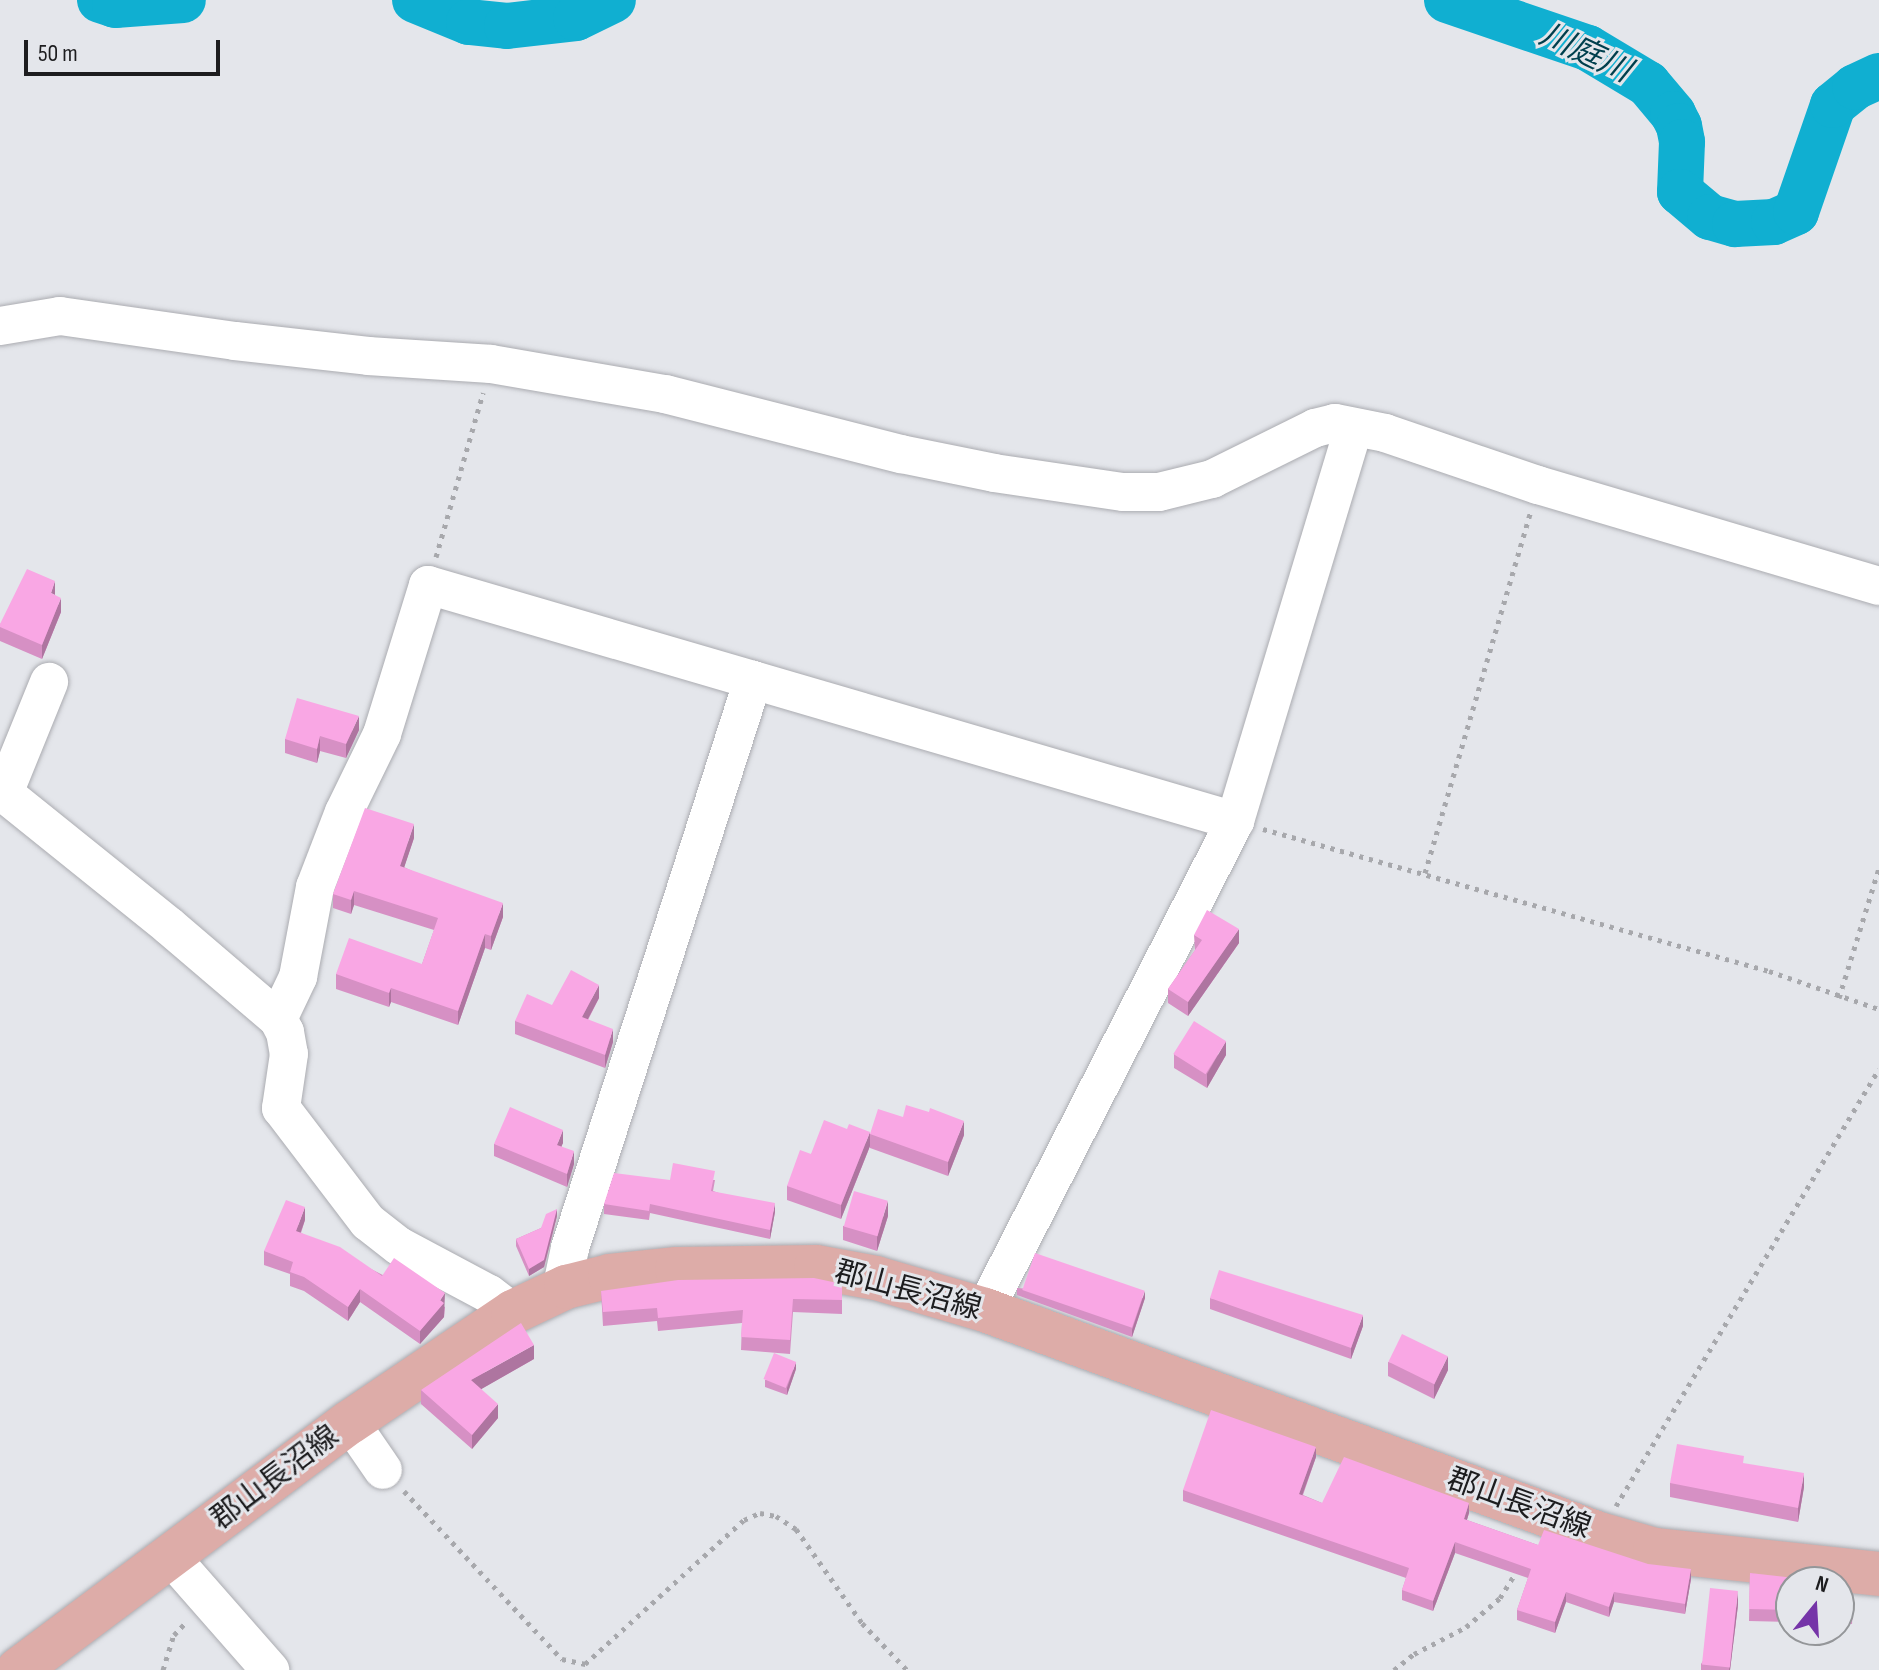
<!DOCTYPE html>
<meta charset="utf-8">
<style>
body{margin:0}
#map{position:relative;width:1879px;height:1670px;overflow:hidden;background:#e4e6eb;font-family:"Sofia Sans Condensed","Noto Sans JP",sans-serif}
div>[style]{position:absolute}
.river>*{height:46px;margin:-23px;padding:0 23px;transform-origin:23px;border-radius:23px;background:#10afd1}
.path>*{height:5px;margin-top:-2.5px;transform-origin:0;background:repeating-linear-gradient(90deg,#a7a8ac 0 4px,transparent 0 10px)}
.roads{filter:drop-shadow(0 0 2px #abacb1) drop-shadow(0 0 2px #abacb1)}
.minor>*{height:38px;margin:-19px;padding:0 19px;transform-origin:19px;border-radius:19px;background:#fff}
.major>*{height:44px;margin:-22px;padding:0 22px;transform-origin:22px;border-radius:22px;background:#ddaca8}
.wall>*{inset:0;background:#d690c4}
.shaded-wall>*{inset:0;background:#ae75a0}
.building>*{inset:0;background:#f9a7e4;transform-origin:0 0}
span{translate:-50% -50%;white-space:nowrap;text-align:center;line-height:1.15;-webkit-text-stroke:6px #e4e6eb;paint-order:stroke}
.street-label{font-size:30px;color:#1d1d1f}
.water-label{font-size:32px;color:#003f4d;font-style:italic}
.north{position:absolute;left:1775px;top:1566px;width:80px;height:80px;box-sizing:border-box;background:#e4e6eb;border:2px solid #949699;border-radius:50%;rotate:18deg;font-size:22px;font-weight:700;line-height:32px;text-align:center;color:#1d1d1f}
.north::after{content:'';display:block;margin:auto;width:28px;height:36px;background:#7534a8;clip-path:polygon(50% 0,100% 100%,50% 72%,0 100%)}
.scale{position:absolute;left:24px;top:40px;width:196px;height:36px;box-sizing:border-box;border:4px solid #1d1d1f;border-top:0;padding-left:10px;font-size:24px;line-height:28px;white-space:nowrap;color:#1d1d1f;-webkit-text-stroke:6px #e4e6eb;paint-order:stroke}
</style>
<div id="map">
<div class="river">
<div style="left:100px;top:0;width:16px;rotate:18deg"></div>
<div style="left:115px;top:5px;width:68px;rotate:-4.2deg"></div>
<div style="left:415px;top:0;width:58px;rotate:22.2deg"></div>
<div style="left:469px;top:22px;width:38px;rotate:6deg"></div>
<div style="left:507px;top:26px;width:69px;rotate:-6.6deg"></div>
<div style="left:576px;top:18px;width:41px;rotate:-25.9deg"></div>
<div style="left:1447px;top:0;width:149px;rotate:18.8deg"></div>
<div style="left:1588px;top:48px;width:70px;rotate:31deg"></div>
<div style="left:1648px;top:84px;width:39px;rotate:50deg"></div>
<div style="left:1673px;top:114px;width:13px;rotate:63deg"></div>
<div style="left:1679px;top:126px;width:16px;rotate:79deg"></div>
<div style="left:1682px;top:142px;width:50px;rotate:92.3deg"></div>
<div style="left:1680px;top:192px;width:39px;rotate:40deg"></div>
<div style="left:1710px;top:217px;width:26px;rotate:16deg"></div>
<div style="left:1735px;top:224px;width:39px;rotate:-3deg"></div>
<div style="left:1774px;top:222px;width:24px;rotate:-24deg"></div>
<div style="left:1796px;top:212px;width:113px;rotate:-70.9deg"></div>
<div style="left:1833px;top:105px;width:28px;rotate:-39deg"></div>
<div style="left:1855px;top:87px;width:26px;rotate:-25deg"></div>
</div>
<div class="path">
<div style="left:436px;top:557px;width:171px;rotate:-74deg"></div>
<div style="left:1263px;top:829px;width:526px;rotate:15.68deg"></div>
<div style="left:1769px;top:971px;width:116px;rotate:19.1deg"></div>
<div style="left:1425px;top:873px;width:375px;rotate:-73.7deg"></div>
<div style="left:1839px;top:998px;width:136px;rotate:-72.9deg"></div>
<div style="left:404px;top:1491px;width:231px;rotate:46.8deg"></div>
<div style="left:562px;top:1659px;width:24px;rotate:12deg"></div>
<div style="left:585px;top:1664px;width:215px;rotate:-42.2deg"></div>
<div style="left:744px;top:1520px;width:17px;rotate:-24deg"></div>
<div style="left:760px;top:1513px;width:16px;rotate:11deg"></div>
<div style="left:776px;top:1516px;width:24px;rotate:33deg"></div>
<div style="left:796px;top:1529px;width:115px;rotate:54.9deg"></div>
<div style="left:862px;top:1623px;width:65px;rotate:46.2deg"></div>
<div style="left:1616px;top:1506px;width:510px;rotate:-58.96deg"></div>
<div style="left:163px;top:1670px;width:37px;rotate:-73deg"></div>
<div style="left:174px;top:1635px;width:18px;rotate:-47deg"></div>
<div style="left:1394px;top:1670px;width:26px;rotate:-39deg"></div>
<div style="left:1414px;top:1654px;width:59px;rotate:-27.4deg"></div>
<div style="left:1466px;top:1627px;width:45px;rotate:-40.5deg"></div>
<div style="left:1500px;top:1598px;width:34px;rotate:-58deg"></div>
</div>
<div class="roads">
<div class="minor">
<div style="left:0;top:326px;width:61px;rotate:-9.5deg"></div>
<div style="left:60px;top:316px;width:177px;rotate:8.1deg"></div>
<div style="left:235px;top:341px;width:134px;rotate:6.4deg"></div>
<div style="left:368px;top:356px;width:123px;rotate:3.7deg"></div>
<div style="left:491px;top:364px;width:177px;rotate:9.8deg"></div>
<div style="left:665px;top:394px;width:244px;rotate:14.3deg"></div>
<div style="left:901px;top:454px;width:95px;rotate:11.5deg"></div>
<div style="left:994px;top:473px;width:130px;rotate:8.4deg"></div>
<div style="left:1123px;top:492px;width:36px"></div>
<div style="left:1159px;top:492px;width:55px;rotate:-13.8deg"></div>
<div style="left:1212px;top:479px;width:115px;rotate:-26.3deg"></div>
<div style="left:1315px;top:428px;width:21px;rotate:-14deg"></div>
<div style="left:1335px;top:423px;width:51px;rotate:11.3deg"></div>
<div style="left:1385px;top:433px;width:162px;rotate:18.8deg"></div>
<div style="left:1538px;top:485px;width:356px;rotate:16.5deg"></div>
<div style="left:0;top:790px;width:217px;rotate:38.8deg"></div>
<div style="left:169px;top:926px;width:143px;rotate:40.5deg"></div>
<div style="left:278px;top:1019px;width:15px;rotate:62deg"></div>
<div style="left:285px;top:1032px;width:22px;rotate:80deg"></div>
<div style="left:289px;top:1054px;width:55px;rotate:98.4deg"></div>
<div style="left:281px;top:1108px;width:143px;rotate:52.7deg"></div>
<div style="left:368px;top:1222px;width:39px;rotate:38deg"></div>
<div style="left:399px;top:1246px;width:102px;rotate:28.1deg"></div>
<div style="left:489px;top:1294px;width:30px;rotate:37deg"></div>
<div style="left:4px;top:793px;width:120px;rotate:-67.9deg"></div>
<div style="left:278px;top:1019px;width:47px;rotate:-64.5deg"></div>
<div style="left:298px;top:977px;width:92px;rotate:-79.3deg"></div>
<div style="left:315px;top:887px;width:80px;rotate:-68.9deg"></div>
<div style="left:344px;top:812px;width:87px;rotate:-64deg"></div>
<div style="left:382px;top:734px;width:156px;rotate:-72.8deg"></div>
<div style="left:428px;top:585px;width:841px;rotate:16.3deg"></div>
<div style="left:566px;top:1287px;width:7px;rotate:-117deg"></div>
<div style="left:563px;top:1281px;width:34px;rotate:-78deg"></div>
<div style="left:570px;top:1248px;width:597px;rotate:-72.14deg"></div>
<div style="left:985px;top:1310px;width:549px;rotate:-62.92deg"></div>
<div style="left:1235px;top:821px;width:411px;rotate:-73.2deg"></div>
<div style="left:350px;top:1422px;width:58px;rotate:55.5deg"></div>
<div style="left:170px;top:1556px;width:152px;rotate:48.7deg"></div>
</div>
<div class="major">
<div style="left:18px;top:1670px;width:414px;rotate:-36.8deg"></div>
<div style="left:350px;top:1422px;width:197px;rotate:-34deg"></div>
<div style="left:513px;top:1312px;width:59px;rotate:-25.3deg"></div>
<div style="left:566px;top:1287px;width:45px;rotate:-14deg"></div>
<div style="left:610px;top:1276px;width:67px;rotate:-6deg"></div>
<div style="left:677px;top:1269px;width:139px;rotate:-0.8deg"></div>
<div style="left:816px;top:1267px;width:61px;rotate:10.4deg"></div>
<div style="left:876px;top:1278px;width:114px;rotate:16.4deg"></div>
<div style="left:985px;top:1310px;width:654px;rotate:20.04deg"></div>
<div style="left:1599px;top:1534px;width:58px;rotate:15.9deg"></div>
<div style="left:1655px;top:1550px;width:225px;rotate:6.1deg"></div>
</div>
</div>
<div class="wall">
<div style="clip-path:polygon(55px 595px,61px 612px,42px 659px,0 641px,0 624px)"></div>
<div style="clip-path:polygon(359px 730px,346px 758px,320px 751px,317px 763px,285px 753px,285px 739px)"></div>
<div style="clip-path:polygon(414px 838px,404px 867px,503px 917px,491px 950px,485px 948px,458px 1025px,391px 1002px,389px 1007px,336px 989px,336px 974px,422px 964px,434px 930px,354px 905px,351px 914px,333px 908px,333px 894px)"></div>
<div style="clip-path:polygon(1194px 935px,1239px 943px,1188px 1016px,1168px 1003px,1168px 989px,1195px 950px)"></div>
<div style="clip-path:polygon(599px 998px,588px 1020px,613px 1042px,605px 1068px,515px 1034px,515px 1021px,552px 1005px)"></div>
<div style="clip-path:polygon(1174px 1054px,1226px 1055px,1207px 1088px,1174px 1068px)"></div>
<div style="clip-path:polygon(847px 1129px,870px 1146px,841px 1219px,787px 1200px,787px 1186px,811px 1154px)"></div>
<div style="clip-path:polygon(870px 1134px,964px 1135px,948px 1176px,870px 1148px)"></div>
<div style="clip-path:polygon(563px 1143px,561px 1146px,574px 1164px,567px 1187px,494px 1156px,494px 1144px)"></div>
<div style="clip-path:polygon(670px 1180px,715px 1180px,713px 1191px,775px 1212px,770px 1239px,650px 1213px,649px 1220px,604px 1214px,604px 1204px)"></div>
<div style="clip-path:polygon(557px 1216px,544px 1267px,529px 1276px,516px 1246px,516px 1239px,541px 1228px)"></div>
<div style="clip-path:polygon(888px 1216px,877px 1251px,843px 1240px,843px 1226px)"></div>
<div style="clip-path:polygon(305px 1220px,301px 1233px,445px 1307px,444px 1317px,420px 1344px,360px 1302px,348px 1321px,304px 1291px,290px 1286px,290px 1274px,264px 1265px,264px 1251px)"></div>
<div style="clip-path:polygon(842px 1284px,842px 1314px,793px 1312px,790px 1354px,741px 1350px,742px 1323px,658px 1331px,657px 1321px,603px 1326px,601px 1291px)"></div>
<div style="clip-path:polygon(1017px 1288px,1145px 1298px,1132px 1337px,1017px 1295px)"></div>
<div style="clip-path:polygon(1210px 1298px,1363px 1326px,1351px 1359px,1210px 1309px)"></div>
<div style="clip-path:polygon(534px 1359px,481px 1389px,498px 1418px,472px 1449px,421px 1404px,421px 1390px)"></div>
<div style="clip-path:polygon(1388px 1362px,1448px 1370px,1434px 1399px,1388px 1376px)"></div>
<div style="clip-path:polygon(796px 1369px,787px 1395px,765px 1387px,765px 1380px)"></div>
<div style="clip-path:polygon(1316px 1457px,1303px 1495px,1322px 1503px,1469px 1513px,1467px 1520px,1538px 1545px,1691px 1579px,1685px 1614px,1614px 1602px,1609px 1617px,1566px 1602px,1555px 1633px,1517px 1620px,1517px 1610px,1528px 1578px,1455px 1553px,1433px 1611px,1402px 1600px,1402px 1590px,1406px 1578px,1183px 1501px,1183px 1490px)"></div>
<div style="clip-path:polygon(1744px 1464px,1804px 1487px,1798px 1522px,1670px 1497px,1670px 1483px)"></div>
<div style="clip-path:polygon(1750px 1573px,1791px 1582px,1791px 1622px,1749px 1621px)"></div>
<div style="clip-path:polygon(1839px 1596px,1853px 1610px,1852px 1624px,1839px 1623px)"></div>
<div style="clip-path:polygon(1738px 1605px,1730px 1670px,1701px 1670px,1701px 1664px)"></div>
</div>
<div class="shaded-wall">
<div style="clip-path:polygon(55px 581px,55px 595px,51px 593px)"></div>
<div style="clip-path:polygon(61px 598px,61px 612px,42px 659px,42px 645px)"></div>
<div style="clip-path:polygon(359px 716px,359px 730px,346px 758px,346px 744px)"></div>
<div style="clip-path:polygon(320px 736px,320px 751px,317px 763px,317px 749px)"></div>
<div style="clip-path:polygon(414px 824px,414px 838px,400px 880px,400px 866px)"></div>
<div style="clip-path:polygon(354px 891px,354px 905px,351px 914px,351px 900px)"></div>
<div style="clip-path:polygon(503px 903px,503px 917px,491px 950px,491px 936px)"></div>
<div style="clip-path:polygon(1239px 929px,1239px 943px,1188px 1016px,1188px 1002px)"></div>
<div style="clip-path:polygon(485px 934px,485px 948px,458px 1025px,458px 1011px)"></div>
<div style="clip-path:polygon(599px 985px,599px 998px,582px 1030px,582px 1017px)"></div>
<div style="clip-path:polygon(391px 988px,391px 1002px,389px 1007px,389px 993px)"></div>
<div style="clip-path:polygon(613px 1029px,613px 1042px,605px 1068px,605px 1055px)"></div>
<div style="clip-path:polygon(1226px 1041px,1226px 1055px,1207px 1088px,1207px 1074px)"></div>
<div style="clip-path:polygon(964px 1121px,964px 1135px,948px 1176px,948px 1162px)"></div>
<div style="clip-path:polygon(563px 1130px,563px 1143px,557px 1157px,557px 1145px)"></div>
<div style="clip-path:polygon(870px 1132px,870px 1146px,841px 1219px,841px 1205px)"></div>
<div style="clip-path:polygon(574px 1151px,574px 1164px,567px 1187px,567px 1174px)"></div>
<div style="clip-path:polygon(888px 1201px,888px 1216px,877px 1251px,877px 1237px)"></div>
<div style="clip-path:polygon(775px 1203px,775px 1212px,770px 1239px,770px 1230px)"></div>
<div style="clip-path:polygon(305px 1207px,305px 1220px,296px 1245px,296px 1231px)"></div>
<div style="clip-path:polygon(557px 1209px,557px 1216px,544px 1267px,529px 1276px,529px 1269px)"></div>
<div style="clip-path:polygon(360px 1289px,360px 1302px,348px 1321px,348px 1307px)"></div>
<div style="clip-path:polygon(1145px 1291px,1145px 1298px,1132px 1337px,1132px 1330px)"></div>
<div style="clip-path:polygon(445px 1293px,444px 1317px,420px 1344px,420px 1331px)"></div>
<div style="clip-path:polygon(1363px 1315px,1363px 1326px,1351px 1359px,1351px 1348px)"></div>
<div style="clip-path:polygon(534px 1345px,534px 1359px,471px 1395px,471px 1380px)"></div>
<div style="clip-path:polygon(1448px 1356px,1448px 1370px,1434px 1399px,1434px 1385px)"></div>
<div style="clip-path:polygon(796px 1362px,796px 1369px,787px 1395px,787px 1388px)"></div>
<div style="clip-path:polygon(498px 1404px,498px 1418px,472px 1449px,472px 1435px)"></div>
<div style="clip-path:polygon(1316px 1447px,1316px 1457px,1299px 1504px,1299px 1494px)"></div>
<div style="clip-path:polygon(1804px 1473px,1804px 1487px,1798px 1522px,1798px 1508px)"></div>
<div style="clip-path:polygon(1469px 1503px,1469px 1513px,1464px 1529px,1464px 1519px)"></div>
<div style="clip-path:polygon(1455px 1542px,1455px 1553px,1433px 1611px,1433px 1601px)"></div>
<div style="clip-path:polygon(1691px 1569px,1691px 1579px,1685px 1614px,1685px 1604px)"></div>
<div style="clip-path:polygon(1738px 1591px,1738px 1605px,1730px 1670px,1729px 1670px)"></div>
<div style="clip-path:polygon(1566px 1592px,1566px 1602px,1555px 1633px,1555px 1622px)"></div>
<div style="clip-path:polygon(1614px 1592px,1614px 1602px,1609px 1617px,1609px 1607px)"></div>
</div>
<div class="building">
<div style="clip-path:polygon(27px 569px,55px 581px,51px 593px,61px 598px,42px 645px,0 627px,0 624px)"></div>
<div style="clip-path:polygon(297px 698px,359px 716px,346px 744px,320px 736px,317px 749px,285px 739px)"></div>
<div style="clip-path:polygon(365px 808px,414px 824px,400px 866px,503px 903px,491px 936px,485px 934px,458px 1011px,391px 988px,389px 993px,336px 974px,349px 938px,422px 964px,438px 918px,354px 891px,351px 900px,333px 894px)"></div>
<div style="clip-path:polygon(1207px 910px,1239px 929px,1188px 1002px,1168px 989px,1202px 940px,1194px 935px)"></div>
<div style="clip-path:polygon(571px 970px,599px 985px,582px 1017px,613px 1029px,605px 1055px,515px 1021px,527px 994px,552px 1005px)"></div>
<div style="left:1194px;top:1021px;width:38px;height:39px;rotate:32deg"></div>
<div style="clip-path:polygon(906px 1105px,929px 1112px,930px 1108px,964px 1121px,948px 1162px,870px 1134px,878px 1109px,903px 1117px)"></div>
<div style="clip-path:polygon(510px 1107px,563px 1130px,557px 1145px,574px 1151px,567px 1174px,494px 1144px)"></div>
<div style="clip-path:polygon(824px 1120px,847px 1129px,849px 1124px,870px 1132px,841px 1205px,787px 1186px,800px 1150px,811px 1154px)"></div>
<div style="clip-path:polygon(673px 1163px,715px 1171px,711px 1191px,775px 1203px,770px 1230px,650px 1204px,649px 1211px,604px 1204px,614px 1173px,670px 1180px)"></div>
<div style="left:854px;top:1191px;width:35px;height:37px;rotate:16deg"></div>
<div style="clip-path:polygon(286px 1200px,305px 1207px,296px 1231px,340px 1247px,382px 1276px,394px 1258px,445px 1293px,440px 1300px,444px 1303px,420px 1331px,360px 1289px,348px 1307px,304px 1277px,290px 1272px,293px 1262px,264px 1251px)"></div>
<div style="clip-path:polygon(557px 1209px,544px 1260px,529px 1269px,516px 1239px,541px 1228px,546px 1214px)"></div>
<div style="left:1035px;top:1253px;width:116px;height:39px;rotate:19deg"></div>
<div style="clip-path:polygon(1219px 1270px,1363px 1315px,1351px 1348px,1210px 1298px)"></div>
<div style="clip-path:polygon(814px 1278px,842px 1284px,842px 1300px,793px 1299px,790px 1340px,741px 1337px,743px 1310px,658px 1318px,657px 1308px,603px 1312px,601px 1291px,678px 1280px)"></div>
<div style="clip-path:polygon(521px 1323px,534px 1345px,471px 1380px,498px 1404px,472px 1435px,421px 1390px)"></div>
<div style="left:1402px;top:1334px;width:51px;height:31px;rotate:26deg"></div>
<div style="left:774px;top:1353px;width:24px;height:28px;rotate:22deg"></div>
<div style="clip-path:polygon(1211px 1410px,1316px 1447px,1299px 1494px,1322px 1503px,1344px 1457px,1469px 1503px,1464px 1519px,1538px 1545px,1544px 1530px,1648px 1564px,1691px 1569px,1685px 1604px,1614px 1592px,1609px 1607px,1566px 1592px,1555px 1622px,1517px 1610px,1531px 1569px,1455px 1542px,1433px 1601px,1402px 1590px,1409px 1568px,1183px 1490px)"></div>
<div style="clip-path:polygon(1677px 1444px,1744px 1456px,1743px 1463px,1804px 1473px,1798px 1508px,1670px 1483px)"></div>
<div style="clip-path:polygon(1750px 1573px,1804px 1579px,1804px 1582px,1791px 1582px,1791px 1610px,1749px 1609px)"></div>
<div style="left:1710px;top:1588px;width:28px;height:77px;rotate:6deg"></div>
<div style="clip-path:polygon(1839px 1596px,1853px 1598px,1852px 1611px,1839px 1611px)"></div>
</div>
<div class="street-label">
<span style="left:908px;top:1291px;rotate:15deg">郡山長沼線</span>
<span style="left:275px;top:1478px;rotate:-37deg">郡山長沼線</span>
<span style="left:1519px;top:1504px;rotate:20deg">郡山長沼線</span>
</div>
<div class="water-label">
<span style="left:1585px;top:54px;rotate:25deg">川庭川</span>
</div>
<div class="north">N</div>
<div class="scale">50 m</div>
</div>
